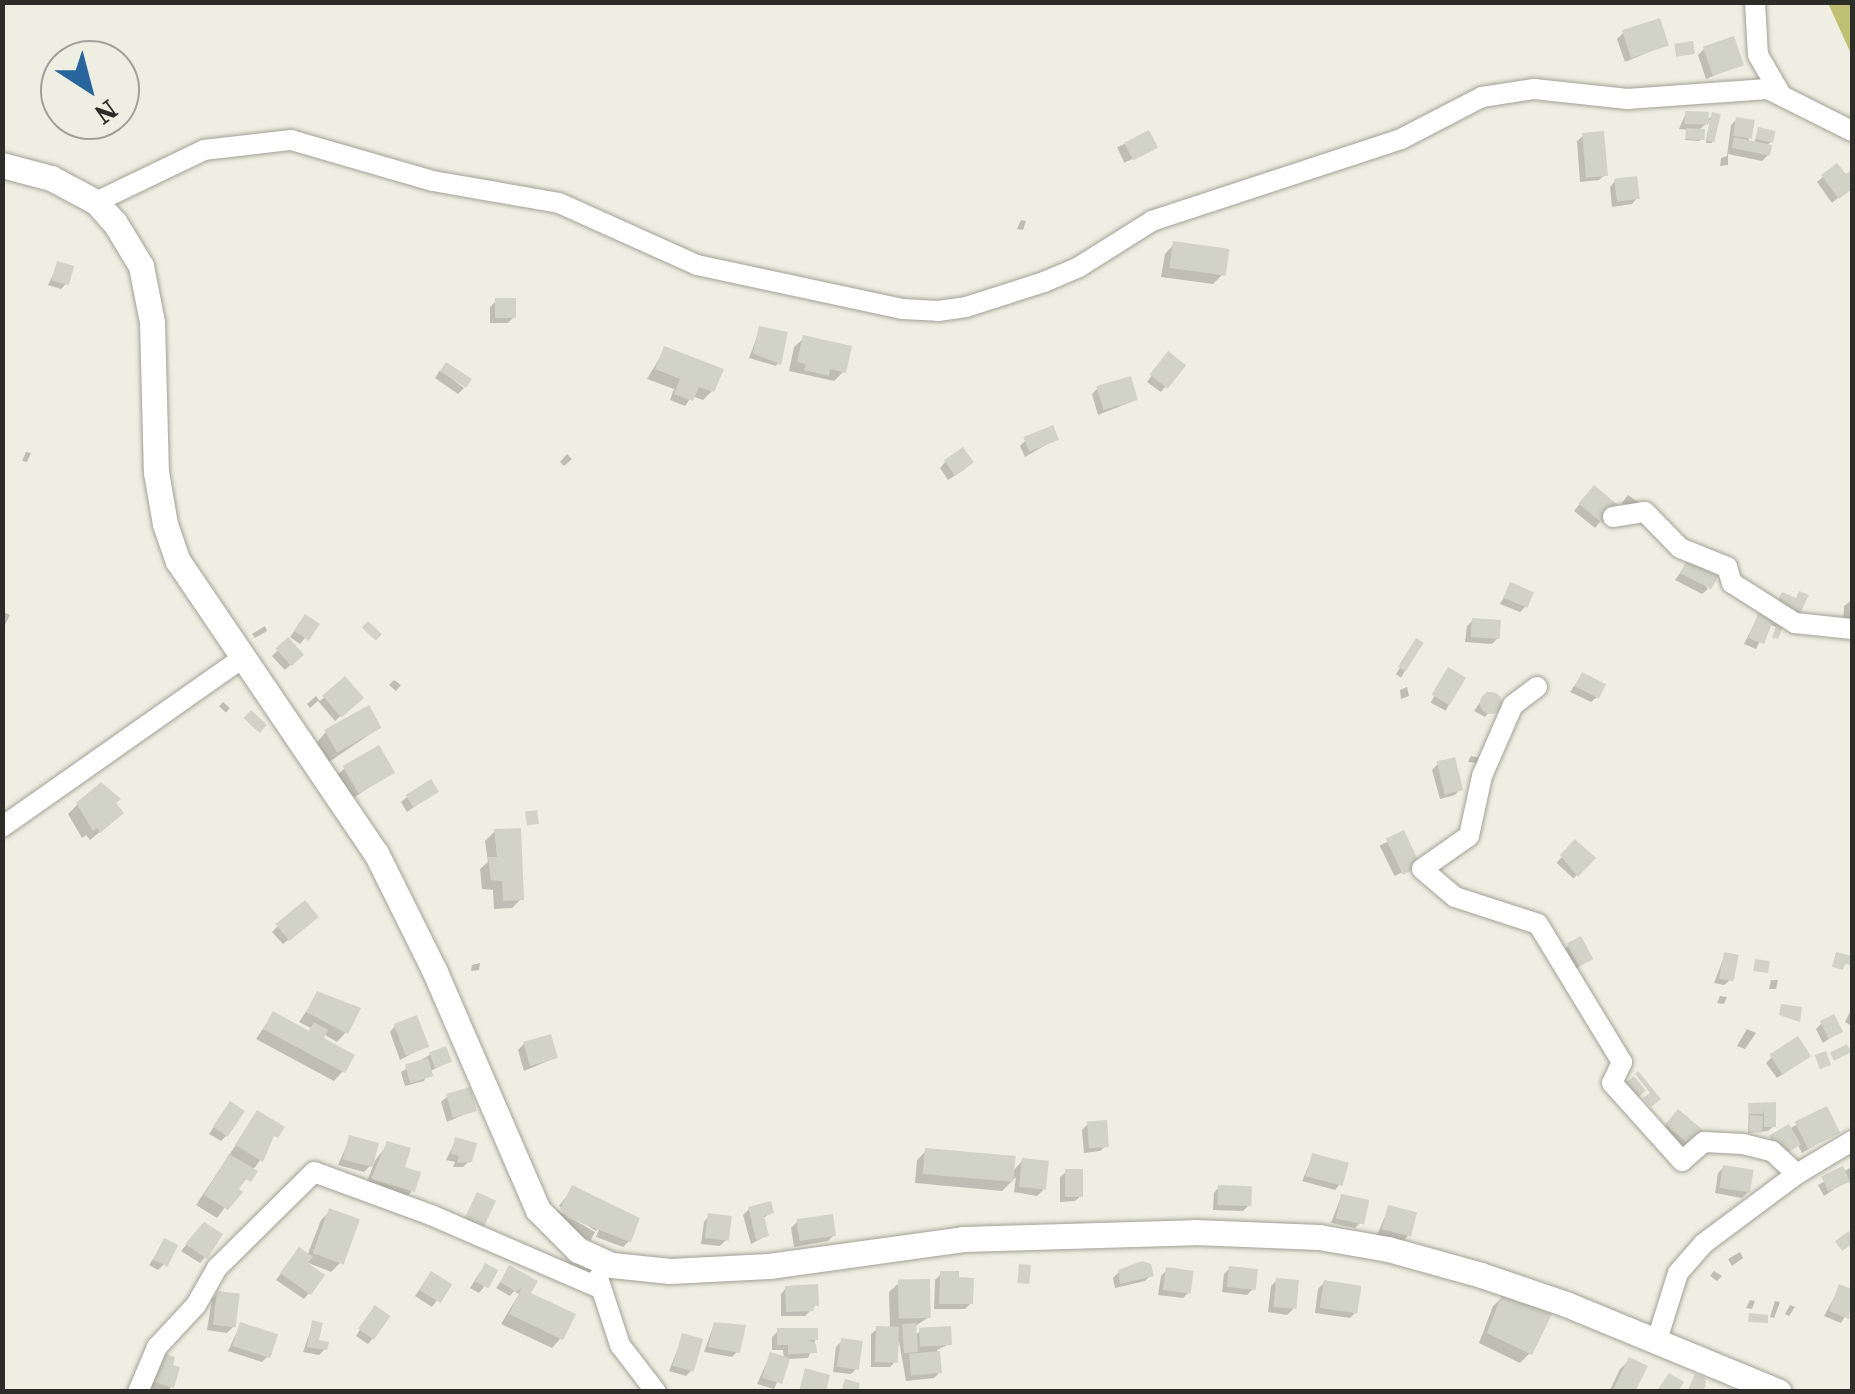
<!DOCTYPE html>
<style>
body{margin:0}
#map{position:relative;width:1855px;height:1394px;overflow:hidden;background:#eeeee2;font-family:"Source Serif 4",serif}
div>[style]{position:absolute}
.green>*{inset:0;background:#c0c074}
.shadow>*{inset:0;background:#0003;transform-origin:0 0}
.building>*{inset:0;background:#d2d3c7;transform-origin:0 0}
.round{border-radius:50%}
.roads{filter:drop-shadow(0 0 2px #a1a196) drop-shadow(0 0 2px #a1a196)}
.minor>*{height:20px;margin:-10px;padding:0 10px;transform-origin:10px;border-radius:10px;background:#fff}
.major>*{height:25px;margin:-12.5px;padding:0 12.5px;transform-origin:12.5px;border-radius:12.5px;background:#fff}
span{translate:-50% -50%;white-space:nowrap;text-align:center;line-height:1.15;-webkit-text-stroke:10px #eeeee2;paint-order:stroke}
.frame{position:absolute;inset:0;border:5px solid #2c2d28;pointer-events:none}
.north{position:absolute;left:40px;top:40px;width:100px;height:100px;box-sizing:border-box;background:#eeeee2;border:2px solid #a0a198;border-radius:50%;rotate:144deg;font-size:28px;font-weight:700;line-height:40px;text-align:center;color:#2c2d28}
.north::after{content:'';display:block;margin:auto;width:35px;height:45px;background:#27659c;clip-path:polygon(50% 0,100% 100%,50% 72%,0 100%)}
</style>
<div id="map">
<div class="green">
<div style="clip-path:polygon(1828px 3px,1852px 3px,1852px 56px)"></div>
</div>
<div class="shadow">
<div style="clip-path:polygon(1623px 33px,1666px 45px,1625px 62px,1617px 39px)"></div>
<div style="clip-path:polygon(1704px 49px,1741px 64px,1706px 79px,1698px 55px)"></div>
<div style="clip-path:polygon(1686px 113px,1705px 122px,1713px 115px,1712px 143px,1706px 143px,1710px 120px,1698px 131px,1700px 141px,1685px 140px,1688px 130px,1679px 129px)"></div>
<div style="clip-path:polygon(1737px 119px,1752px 122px,1748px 143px,1754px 144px,1759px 130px,1771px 142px,1766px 146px,1768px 155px,1762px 161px,1728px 154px,1728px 165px,1720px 166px,1721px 158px,1727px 156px,1731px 125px)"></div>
<div style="left:1148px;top:133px;width:17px;height:34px;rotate:65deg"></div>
<div style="clip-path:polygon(1583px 136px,1605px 175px,1599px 180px,1580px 182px,1577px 141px)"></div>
<div style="clip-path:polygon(1851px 174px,1852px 186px,1832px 203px,1817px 182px,1823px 177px)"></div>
<div style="clip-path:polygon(1615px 181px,1637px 198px,1632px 204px,1612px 207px,1610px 187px)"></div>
<div style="clip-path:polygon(1021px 220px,1026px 221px,1023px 230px,1017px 229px)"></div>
<div style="clip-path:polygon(1174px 244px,1223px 274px,1213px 284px,1161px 277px,1165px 254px)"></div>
<div style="clip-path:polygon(58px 264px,67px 283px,61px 289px,48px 285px)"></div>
<div style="clip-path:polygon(496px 301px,514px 317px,508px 323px,490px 323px,490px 307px)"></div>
<div style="clip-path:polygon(760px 329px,778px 363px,776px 366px,749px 358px)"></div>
<div style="clip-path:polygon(804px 338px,843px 372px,834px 381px,789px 371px,794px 347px)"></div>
<div style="clip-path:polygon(665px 349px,712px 391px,703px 400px,692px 396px,685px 406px,670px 400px,674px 389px,647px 379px)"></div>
<div style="clip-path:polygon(1163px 360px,1166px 386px,1161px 392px,1147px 382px)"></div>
<div style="clip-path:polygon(440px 370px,464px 388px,458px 394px,435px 378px)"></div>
<div style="clip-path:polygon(1098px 388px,1136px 400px,1098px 415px,1092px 394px)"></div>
<div style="clip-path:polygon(1056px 439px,1025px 457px,1020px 446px,1026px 440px)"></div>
<div style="clip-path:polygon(26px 452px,31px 453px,27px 462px,22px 461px)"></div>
<div style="clip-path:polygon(567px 454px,572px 459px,564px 466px,560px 462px)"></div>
<div style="clip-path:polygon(945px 462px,965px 469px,948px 480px,940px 468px)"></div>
<div style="clip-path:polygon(1588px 494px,1600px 522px,1595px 528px,1574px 511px)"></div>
<div style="clip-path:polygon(1628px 495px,1638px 502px,1632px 509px,1622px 503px)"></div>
<div style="clip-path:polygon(1687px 563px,1708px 589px,1702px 594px,1675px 580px)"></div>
<div style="clip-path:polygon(1511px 585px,1526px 606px,1520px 612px,1500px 604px)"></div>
<div style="clip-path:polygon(1852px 600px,1852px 630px,1843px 630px,1844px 606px)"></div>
<div style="clip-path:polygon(2px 611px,10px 615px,3px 629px,2px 628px)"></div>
<div style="clip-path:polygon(1759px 614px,1782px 622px,1773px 640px,1776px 627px,1769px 624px,1756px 649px,1744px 644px)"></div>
<div style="clip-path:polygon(1473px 620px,1498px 638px,1492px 644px,1465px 642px,1467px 626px)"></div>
<div style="clip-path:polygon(300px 623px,316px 625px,300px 644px,290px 637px)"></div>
<div style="clip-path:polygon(265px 626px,267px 631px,255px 638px,252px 634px)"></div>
<div style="left:288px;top:641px;width:19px;height:22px;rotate:47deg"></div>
<div style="left:1416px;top:641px;width:6px;height:39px;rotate:31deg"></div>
<div style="left:1448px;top:670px;width:17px;height:37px;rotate:28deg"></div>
<div style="clip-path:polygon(1582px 675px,1597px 697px,1591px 702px,1570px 692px)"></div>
<div style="clip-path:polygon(345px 679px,361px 698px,335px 721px,318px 701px,310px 708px,307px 704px,316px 696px,320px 701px)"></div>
<div style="clip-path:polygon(394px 680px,401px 685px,396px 691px,389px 685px)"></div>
<div style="clip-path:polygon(1407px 687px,1409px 696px,1401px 699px,1400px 690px)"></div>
<div style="clip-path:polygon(1487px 692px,1501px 699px,1485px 717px,1474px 711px)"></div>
<div style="left:223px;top:702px;width:9px;height:6px;rotate:41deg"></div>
<div style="clip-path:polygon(379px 728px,329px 762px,317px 742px,326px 732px)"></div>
<div style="clip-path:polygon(1471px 756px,1480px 758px,1477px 763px,1468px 762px)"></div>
<div style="clip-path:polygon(1438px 764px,1460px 789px,1455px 795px,1440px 799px,1432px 770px)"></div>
<div style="clip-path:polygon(345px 768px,392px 772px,349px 801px,335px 777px)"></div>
<div style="clip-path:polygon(436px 792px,407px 812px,401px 802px,407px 797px)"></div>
<div style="clip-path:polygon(113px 804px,112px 822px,90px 840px,86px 835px,82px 838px,68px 814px,77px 805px)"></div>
<div style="clip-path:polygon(495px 831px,521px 899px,512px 908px,494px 909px,493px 890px,482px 889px,480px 869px,488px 862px,485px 841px)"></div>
<div style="left:1403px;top:834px;width:34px;height:26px;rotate:64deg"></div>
<div style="left:1575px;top:843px;width:23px;height:27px;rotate:43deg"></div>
<div style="clip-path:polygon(310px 922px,283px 944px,272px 932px,278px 926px)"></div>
<div style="clip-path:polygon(1568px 946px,1590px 959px,1573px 971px,1562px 952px)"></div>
<div style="clip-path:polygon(1725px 954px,1730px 980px,1724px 985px,1714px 983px)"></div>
<div style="clip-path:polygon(480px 963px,479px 970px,471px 971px,472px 965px)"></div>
<div style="clip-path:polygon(1771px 980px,1778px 980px,1776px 989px,1769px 989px)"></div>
<div style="clip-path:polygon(318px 994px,346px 1032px,337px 1042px,323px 1034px,320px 1039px,343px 1071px,334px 1081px,256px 1039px,273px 1014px,307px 1033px,311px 1028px,299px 1022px)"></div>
<div style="clip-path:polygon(1720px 996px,1727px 997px,1724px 1004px,1717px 1003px)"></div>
<div style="clip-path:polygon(1852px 1008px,1852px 1026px,1845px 1022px)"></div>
<div style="clip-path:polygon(1822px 1023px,1840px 1031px,1823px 1043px,1816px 1029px)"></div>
<div style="clip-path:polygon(395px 1026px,426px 1046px,400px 1060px,390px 1032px)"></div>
<div style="clip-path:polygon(1747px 1029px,1756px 1033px,1745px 1049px,1737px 1046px)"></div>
<div style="clip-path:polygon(524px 1044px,555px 1058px,524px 1071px,518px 1050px)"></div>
<div style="clip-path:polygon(431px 1054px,449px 1061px,429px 1072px,424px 1081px,405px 1086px,401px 1072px)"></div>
<div style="clip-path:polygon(1772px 1057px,1802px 1061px,1777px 1078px,1766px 1063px)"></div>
<div style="clip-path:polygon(447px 1097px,474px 1110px,447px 1122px,441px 1102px)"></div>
<div style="clip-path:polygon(1749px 1105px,1774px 1105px,1774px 1126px,1768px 1131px,1748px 1133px)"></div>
<div style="clip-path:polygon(225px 1110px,227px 1135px,221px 1141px,209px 1134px)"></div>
<div style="left:1678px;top:1112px;width:28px;height:25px;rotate:41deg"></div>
<div style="clip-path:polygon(257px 1113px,263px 1148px,267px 1151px,217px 1218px,196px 1205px)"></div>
<div style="clip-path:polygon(1088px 1124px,1106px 1146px,1100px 1151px,1084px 1153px,1082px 1130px)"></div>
<div style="clip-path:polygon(1796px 1125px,1837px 1132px,1802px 1153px,1798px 1145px,1765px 1144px)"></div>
<div style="clip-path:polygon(350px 1138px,372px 1164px,364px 1172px,338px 1165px)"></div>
<div style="clip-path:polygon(456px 1140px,469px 1161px,463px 1167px,453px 1167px,455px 1162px,446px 1160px)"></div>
<div style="clip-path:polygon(388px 1144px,412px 1191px,403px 1200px,364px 1189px,375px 1161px,373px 1163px)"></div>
<div style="clip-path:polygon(926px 1151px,1012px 1172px,1023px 1160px,1043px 1190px,1037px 1196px,1014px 1192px,1016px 1177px,1002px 1191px,915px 1183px,917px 1160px)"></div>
<div style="clip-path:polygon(1313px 1156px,1340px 1184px,1335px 1190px,1302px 1181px)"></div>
<div style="clip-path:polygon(1724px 1167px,1748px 1192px,1742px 1198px,1715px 1193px,1718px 1173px)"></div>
<div style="clip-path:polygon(1852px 1167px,1852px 1188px,1848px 1180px,1824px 1196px,1818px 1185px)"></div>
<div style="clip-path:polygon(1066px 1172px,1081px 1196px,1075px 1201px,1060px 1202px,1060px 1177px)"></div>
<div style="clip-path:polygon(1219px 1187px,1249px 1205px,1243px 1211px,1213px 1210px,1214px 1193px)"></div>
<div style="clip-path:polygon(573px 1188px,629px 1241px,623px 1247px,596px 1237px,600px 1227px,596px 1231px,559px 1206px)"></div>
<div style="clip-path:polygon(1341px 1197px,1361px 1222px,1355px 1228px,1331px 1223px)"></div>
<div style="clip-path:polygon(1389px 1207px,1408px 1236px,1402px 1242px,1377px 1235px)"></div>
<div style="clip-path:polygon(749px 1209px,772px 1212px,762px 1219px,766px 1236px,751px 1244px,743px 1215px)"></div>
<div style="left:557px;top:1210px;width:44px;height:10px;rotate:30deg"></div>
<div style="clip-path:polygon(330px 1211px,341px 1262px,331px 1272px,306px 1262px,309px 1293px,304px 1299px,276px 1280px,294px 1256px,307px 1256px,321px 1220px)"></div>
<div style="clip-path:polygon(709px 1216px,726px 1240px,720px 1246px,701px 1244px,704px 1222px)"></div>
<div style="clip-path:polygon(797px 1222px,833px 1236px,828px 1241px,794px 1247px,791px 1228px)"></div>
<div style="clip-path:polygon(198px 1231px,205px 1257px,200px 1263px,181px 1251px)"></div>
<div style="clip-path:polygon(165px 1241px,164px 1264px,158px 1270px,149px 1265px)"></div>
<div style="clip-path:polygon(1740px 1252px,1743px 1258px,1732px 1266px,1728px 1259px)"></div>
<div style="clip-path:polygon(510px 1268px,561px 1338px,552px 1348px,501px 1324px,519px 1294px,514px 1291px,510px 1296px,496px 1288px)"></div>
<div style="clip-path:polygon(1230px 1268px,1253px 1289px,1247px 1295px,1222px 1292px,1224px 1274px)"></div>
<div style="clip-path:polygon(1167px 1270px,1189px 1292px,1183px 1298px,1158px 1295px,1161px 1276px)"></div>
<div style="clip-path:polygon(1714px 1271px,1722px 1276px,1717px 1281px,1710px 1276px)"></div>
<div style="clip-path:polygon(480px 1272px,484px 1287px,479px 1293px,470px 1288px)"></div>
<div style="clip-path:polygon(1119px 1272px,1151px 1275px,1145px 1281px,1115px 1288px,1113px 1278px)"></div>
<div style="clip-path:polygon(941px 1274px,971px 1303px,965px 1309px,934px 1309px,935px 1280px)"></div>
<div style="clip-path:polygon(426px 1280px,448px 1285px,432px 1307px,415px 1296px)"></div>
<div style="clip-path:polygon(1277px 1280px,1293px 1309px,1287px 1315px,1268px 1312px,1271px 1286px)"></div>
<div style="clip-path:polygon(899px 1283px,929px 1317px,914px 1327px,915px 1336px,920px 1331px,949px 1344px,937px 1350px,940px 1372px,934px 1378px,906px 1381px,899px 1341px,896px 1361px,890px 1367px,871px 1367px,871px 1334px,877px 1329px,890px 1329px,889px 1292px)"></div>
<div style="clip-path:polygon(1324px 1283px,1356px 1312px,1350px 1318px,1315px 1313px,1318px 1289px)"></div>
<div style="clip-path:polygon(1840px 1287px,1852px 1292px,1852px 1304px,1841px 1323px,1824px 1316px)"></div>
<div style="clip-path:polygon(786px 1288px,816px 1305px,805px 1316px,781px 1316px,781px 1294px)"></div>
<div style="clip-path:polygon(218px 1293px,233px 1327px,227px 1333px,207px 1330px,212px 1299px)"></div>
<div style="clip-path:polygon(1503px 1297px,1530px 1353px,1520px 1363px,1479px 1343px,1493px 1306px)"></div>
<div style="clip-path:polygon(1750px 1300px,1755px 1301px,1752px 1309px,1746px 1308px)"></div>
<div style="clip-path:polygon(1775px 1301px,1780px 1302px,1774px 1318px,1770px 1317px)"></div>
<div style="clip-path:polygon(1790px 1305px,1795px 1307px,1789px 1316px,1785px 1314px)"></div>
<div style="clip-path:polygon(370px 1314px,373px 1338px,368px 1344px,356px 1336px)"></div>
<div style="clip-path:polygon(313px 1323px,316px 1342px,325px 1349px,319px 1355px,303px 1352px)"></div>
<div style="clip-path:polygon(714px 1324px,738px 1351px,732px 1357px,704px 1352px)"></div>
<div style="clip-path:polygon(240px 1325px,268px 1356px,262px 1362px,228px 1351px)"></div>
<div style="clip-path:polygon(778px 1331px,816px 1339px,808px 1358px,787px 1359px,774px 1389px,757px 1384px,770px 1355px,784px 1359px,783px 1350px,772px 1350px,772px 1337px)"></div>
<div style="clip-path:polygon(683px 1336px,692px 1370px,686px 1376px,669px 1371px)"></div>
<div style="clip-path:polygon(842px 1341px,857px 1368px,851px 1374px,833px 1372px,836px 1347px)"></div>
<div style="clip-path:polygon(1630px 1360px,1632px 1392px,1609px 1392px,1620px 1369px)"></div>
<div style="clip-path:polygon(170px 1367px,171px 1387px,167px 1392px,146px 1387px)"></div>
</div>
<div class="building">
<div style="left:1660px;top:18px;width:29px;height:40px;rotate:72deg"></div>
<div style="left:1734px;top:36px;width:31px;height:33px;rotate:71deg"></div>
<div style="left:1693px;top:41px;width:13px;height:19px;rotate:81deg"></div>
<div style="left:1685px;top:111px;width:24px;height:13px;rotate:2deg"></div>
<div style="left:1712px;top:112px;width:9px;height:29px;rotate:13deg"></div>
<div style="left:1736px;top:117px;width:19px;height:19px;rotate:9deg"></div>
<div style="left:1758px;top:127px;width:18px;height:12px;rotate:13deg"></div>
<div style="left:1686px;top:128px;width:19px;height:11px;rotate:3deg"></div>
<div style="left:1149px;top:130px;width:20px;height:28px;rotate:63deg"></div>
<div style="left:1604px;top:131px;width:45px;height:22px;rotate:85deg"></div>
<div style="left:1734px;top:137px;width:39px;height:11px;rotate:12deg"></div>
<div style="clip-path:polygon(1837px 163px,1846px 174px,1852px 170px,1852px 189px,1839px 199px,1821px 175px)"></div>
<div style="left:1637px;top:176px;width:23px;height:23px;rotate:83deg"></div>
<div style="left:1173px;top:241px;width:57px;height:27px;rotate:8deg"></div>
<div style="left:57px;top:261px;width:18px;height:20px;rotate:16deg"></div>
<div style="left:495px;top:298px;width:21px;height:20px"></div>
<div style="clip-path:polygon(759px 326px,788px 332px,781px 365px,753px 353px)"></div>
<div style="clip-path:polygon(803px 335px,852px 346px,846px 373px,830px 369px,829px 376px,804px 370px,806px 364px,797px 362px)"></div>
<div style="clip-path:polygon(664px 346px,724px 369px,714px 392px,699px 387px,693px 401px,674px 394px,680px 379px,655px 369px)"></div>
<div style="left:1168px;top:351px;width:23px;height:30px;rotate:38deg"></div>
<div style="left:446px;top:362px;width:31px;height:11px;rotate:33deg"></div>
<div style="left:1131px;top:376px;width:25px;height:36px;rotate:74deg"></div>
<div style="left:1053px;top:425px;width:16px;height:32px;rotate:68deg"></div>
<div style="left:963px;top:447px;width:19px;height:23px;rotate:55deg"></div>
<div style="left:1594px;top:485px;width:31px;height:24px;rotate:40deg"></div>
<div style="left:1687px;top:560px;width:35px;height:15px;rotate:27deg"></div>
<div style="left:1510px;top:582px;width:26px;height:17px;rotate:23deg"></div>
<div style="clip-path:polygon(1799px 591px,1809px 595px,1799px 616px,1775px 606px,1782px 592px,1796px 598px)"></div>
<div style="clip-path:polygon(1759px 611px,1785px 621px,1778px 639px,1772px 637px,1777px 625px,1772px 623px,1764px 644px,1748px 638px)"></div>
<div style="left:305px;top:614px;width:18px;height:20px;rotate:34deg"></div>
<div style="left:1472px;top:618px;width:29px;height:19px;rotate:4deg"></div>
<div style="left:368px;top:621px;width:19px;height:9px;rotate:43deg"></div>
<div style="left:288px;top:637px;width:24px;height:17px;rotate:48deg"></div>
<div style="left:1416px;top:638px;width:9px;height:34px;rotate:32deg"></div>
<div style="left:1448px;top:667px;width:21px;height:32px;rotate:31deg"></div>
<div style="left:1582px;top:672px;width:27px;height:16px;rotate:27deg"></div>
<div style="left:345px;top:676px;width:29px;height:30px;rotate:49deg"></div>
<div class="round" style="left:1480px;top:692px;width:22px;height:22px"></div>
<div style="left:369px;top:705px;width:26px;height:51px;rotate:61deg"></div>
<div style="left:251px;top:710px;width:22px;height:11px;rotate:43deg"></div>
<div style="left:379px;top:745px;width:32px;height:42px;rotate:60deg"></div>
<div style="left:1455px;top:757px;width:34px;height:19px;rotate:76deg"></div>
<div style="left:431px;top:779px;width:15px;height:30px;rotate:58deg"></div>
<div style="clip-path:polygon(101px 782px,121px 799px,116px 803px,124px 813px,100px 833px,97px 828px,93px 831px,76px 803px)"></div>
<div style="left:537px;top:810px;width:14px;height:12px;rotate:82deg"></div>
<div style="clip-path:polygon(521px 828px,524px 900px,503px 901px,502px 881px,491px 880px,488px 857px,497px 857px,494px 829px)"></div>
<div style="left:1404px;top:830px;width:40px;height:20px;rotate:65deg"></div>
<div style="clip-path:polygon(1575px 839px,1596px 858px,1578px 877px,1560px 855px)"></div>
<div style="left:305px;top:900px;width:22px;height:38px;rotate:51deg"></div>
<div style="left:1581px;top:936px;width:26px;height:16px;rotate:62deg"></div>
<div style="left:1724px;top:952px;width:15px;height:27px;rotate:11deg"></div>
<div style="clip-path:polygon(1836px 952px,1852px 956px,1850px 965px,1845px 964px,1843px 970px,1832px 967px)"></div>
<div style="left:1755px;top:959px;width:15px;height:12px;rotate:8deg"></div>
<div style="clip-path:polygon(317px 991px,361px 1008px,348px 1034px,306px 1012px)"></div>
<div style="clip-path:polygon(1781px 1004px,1802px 1007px,1800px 1022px,1779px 1015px)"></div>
<div style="clip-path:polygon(273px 1011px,309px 1031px,314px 1022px,328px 1030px,324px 1038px,355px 1055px,345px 1073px,263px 1029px)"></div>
<div style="left:1834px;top:1014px;width:20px;height:16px;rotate:63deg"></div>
<div style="left:417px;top:1015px;width:34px;height:25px;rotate:69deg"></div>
<div style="left:551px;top:1034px;width:25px;height:29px;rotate:74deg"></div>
<div style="left:1798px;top:1036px;width:24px;height:34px;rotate:57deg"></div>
<div style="left:1847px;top:1044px;width:9px;height:19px;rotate:63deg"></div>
<div style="left:446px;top:1046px;width:17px;height:18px;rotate:69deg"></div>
<div style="left:1826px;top:1051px;width:15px;height:12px;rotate:70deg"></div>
<div style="left:428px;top:1058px;width:19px;height:24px;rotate:74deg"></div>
<div style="clip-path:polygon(1638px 1071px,1661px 1099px,1651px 1107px,1643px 1098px,1650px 1093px,1635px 1074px)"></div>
<div style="left:1634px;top:1076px;width:19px;height:14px;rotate:51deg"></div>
<div style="left:470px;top:1087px;width:25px;height:25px;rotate:74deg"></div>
<div style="left:230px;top:1101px;width:18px;height:31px;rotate:34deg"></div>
<div style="clip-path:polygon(1776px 1102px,1776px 1127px,1764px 1127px,1764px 1109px,1763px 1114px,1749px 1114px,1748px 1103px)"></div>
<div style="left:1827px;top:1106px;width:30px;height:36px;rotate:64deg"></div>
<div style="left:1678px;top:1109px;width:33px;height:20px;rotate:40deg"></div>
<div style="clip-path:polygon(257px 1110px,285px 1127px,278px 1138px,274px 1136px,263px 1162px,235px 1145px)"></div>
<div style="left:1750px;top:1115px;width:13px;height:17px;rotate:4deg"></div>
<div style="left:1107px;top:1120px;width:27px;height:20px;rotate:86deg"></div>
<div style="left:1789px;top:1124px;width:24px;height:23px;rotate:60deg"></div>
<div style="left:349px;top:1135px;width:31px;height:25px;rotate:15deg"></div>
<div style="clip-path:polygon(455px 1137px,477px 1143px,472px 1162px,457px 1163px,459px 1156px,451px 1154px)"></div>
<div style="clip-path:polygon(387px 1141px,411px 1148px,405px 1167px,421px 1172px,415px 1192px,371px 1179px)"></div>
<div style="left:925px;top:1148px;width:91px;height:26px;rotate:5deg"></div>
<div style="left:1312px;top:1153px;width:38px;height:24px;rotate:15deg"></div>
<div style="clip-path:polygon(229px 1154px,258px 1171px,251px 1182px,246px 1179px,239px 1189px,243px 1192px,228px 1210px,204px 1195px)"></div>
<div style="left:1022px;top:1158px;width:27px;height:29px;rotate:6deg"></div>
<div style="left:1723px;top:1165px;width:31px;height:23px;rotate:9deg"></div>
<div style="left:1843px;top:1166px;width:17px;height:24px;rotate:65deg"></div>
<div style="left:1065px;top:1169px;width:18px;height:28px"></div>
<div style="clip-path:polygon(572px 1185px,640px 1218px,631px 1242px,568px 1218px,560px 1209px)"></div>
<div style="left:1218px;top:1185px;width:34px;height:20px;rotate:2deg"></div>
<div style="left:477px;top:1192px;width:21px;height:34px;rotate:25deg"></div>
<div style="left:1341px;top:1194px;width:29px;height:25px;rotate:12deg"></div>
<div style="clip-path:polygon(771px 1201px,774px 1213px,764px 1216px,769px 1236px,756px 1240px,748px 1207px)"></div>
<div style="left:1388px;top:1205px;width:30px;height:25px;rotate:14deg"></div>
<div style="left:329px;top:1208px;width:33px;height:48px;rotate:20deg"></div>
<div style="left:708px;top:1213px;width:24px;height:25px;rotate:7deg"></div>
<div style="left:833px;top:1214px;width:22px;height:37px;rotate:82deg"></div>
<div style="clip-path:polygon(204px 1222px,223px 1234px,207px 1259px,185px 1244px)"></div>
<div style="clip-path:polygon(1849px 1231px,1852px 1244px,1842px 1251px,1835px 1241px)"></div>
<div style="left:164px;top:1238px;width:16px;height:24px;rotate:27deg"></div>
<div style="clip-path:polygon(299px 1247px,313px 1257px,308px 1263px,325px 1275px,311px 1295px,280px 1273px)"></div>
<div style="clip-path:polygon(1142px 1261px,1151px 1264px,1154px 1276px,1120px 1284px,1118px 1270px)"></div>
<div style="left:485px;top:1263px;width:15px;height:21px;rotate:28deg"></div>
<div style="left:1019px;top:1264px;width:12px;height:19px;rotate:5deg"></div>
<div style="clip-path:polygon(509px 1265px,538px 1281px,531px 1293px,576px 1314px,563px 1340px,509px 1314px,522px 1287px,517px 1292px,500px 1282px)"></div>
<div style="left:1229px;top:1266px;width:29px;height:21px;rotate:6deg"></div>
<div style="left:1166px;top:1267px;width:28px;height:23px;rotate:8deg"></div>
<div style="left:431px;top:1271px;width:25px;height:22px;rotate:32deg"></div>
<div style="clip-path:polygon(940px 1271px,959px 1271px,959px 1277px,974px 1278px,973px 1304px,939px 1304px)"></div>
<div style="left:1276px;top:1278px;width:23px;height:29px;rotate:5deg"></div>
<div style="left:930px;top:1279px;width:39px;height:32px;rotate:89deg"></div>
<div style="left:1324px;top:1280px;width:38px;height:28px;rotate:9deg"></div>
<div style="clip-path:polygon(818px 1284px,819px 1306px,813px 1306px,814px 1311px,786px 1312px,785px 1286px)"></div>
<div style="clip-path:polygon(1839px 1284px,1852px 1289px,1849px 1319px,1829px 1311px)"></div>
<div style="left:217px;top:1291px;width:23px;height:34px;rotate:7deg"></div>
<div style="clip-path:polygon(1502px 1294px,1552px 1314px,1532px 1355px,1487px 1333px)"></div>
<div style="left:375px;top:1305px;width:19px;height:29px;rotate:35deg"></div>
<div style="clip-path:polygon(1749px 1313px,1768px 1315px,1768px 1323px,1748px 1322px)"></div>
<div style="clip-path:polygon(312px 1320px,323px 1323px,319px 1340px,329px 1342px,327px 1350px,307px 1347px)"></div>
<div style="left:240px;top:1322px;width:40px;height:25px;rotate:18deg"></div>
<div style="clip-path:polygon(714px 1322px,746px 1325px,740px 1353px,708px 1347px)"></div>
<div style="left:916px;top:1323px;width:29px;height:14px;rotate:86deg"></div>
<div style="left:876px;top:1326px;width:23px;height:36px;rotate:2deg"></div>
<div style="left:951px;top:1326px;width:19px;height:32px;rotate:87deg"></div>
<div style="clip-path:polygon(777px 1328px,818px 1328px,818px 1340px,808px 1340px,816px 1344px,817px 1353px,788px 1354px,788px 1345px,777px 1345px)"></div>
<div style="left:682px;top:1333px;width:22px;height:34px;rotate:16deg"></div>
<div style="left:841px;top:1338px;width:22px;height:29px;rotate:8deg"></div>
<div style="left:940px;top:1351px;width:22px;height:31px;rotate:85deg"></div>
<div style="clip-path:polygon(159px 1352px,175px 1357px,173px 1365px,180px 1367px,174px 1388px,150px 1381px)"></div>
<div style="left:770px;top:1352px;width:21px;height:27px;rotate:17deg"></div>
<div style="clip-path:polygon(1629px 1357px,1648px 1366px,1635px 1392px,1612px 1392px)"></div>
<div style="clip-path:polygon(805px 1368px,830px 1375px,826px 1392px,799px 1392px)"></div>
<div style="clip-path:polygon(1669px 1373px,1684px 1382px,1678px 1392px,1656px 1392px)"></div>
<div style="clip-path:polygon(1695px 1374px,1705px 1378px,1706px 1386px,1701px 1392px,1687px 1392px)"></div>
<div style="clip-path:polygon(845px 1379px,860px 1383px,858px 1392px,841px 1392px)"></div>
</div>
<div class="roads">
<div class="minor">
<div style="left:1755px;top:2px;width:53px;rotate:86.8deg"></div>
<div style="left:1758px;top:55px;width:44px;rotate:59.9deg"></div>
<div style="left:96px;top:202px;width:120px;rotate:-25.7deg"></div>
<div style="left:204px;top:150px;width:88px;rotate:-6.6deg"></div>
<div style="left:291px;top:140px;width:148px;rotate:16.1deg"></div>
<div style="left:433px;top:181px;width:128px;rotate:9.9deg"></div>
<div style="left:559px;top:203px;width:151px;rotate:24.2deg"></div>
<div style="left:697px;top:265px;width:210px;rotate:12.1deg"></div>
<div style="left:902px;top:309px;width:36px;rotate:3deg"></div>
<div style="left:938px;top:311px;width:28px;rotate:-8deg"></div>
<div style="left:966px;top:307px;width:82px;rotate:-17.8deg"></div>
<div style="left:1044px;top:282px;width:38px;rotate:-23deg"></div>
<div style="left:1079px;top:267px;width:86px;rotate:-32.2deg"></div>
<div style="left:1152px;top:221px;width:262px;rotate:-18.2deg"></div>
<div style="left:1401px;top:139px;width:91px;rotate:-27.4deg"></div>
<div style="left:1482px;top:97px;width:53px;rotate:-8.7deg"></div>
<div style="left:1534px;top:89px;width:94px;rotate:6.1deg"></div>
<div style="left:1627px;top:99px;width:141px;rotate:-4.1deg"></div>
<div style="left:1768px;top:89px;width:94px;rotate:26.6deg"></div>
<div style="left:1613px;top:517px;width:32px;rotate:-9deg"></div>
<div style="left:1645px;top:512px;width:50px;rotate:45.8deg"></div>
<div style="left:1680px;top:548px;width:51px;rotate:22deg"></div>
<div style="left:1727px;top:567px;width:17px;rotate:73deg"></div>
<div style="left:1732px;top:583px;width:75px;rotate:32.4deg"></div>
<div style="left:1795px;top:623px;width:57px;rotate:6deg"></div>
<div style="left:1537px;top:687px;width:30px;rotate:143deg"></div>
<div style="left:1513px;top:705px;width:77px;rotate:113.6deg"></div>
<div style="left:1482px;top:776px;width:61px;rotate:102.2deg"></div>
<div style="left:1469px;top:836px;width:57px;rotate:144.9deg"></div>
<div style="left:1422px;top:869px;width:43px;rotate:40.3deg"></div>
<div style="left:1455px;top:897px;width:87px;rotate:18deg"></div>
<div style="left:1538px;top:924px;width:162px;rotate:58.7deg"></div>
<div style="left:1622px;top:1062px;width:23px;rotate:115deg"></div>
<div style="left:1612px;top:1083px;width:105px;rotate:48.1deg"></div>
<div style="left:1682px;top:1161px;width:29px;rotate:-41deg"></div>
<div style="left:1704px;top:1142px;width:39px;rotate:3deg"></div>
<div style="left:1743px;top:1144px;width:30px;rotate:14deg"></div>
<div style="left:1772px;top:1151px;width:34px;rotate:43deg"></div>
<div style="left:2px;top:827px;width:292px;rotate:-35.1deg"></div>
<div style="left:598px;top:1278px;width:71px;rotate:71.8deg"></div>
<div style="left:620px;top:1345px;width:59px;rotate:52.5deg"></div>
<div style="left:1657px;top:1340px;width:70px;rotate:-72.6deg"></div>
<div style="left:1678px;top:1273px;width:38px;rotate:-49deg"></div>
<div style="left:1703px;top:1244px;width:117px;rotate:-36.7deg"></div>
<div style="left:1797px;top:1174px;width:64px;rotate:-31deg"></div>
<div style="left:138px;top:1392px;width:49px;rotate:-67.1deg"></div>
<div style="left:157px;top:1347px;width:57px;rotate:-47.1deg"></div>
<div style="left:196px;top:1305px;width:43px;rotate:-60.4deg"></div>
<div style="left:217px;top:1268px;width:136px;rotate:-44.7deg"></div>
<div style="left:314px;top:1172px;width:125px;rotate:20.2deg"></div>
<div style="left:431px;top:1215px;width:184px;rotate:23.4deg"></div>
</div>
<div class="major">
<div style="left:2px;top:165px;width:51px;rotate:14.9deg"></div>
<div style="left:51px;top:178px;width:51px;rotate:28.1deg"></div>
<div style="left:96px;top:202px;width:28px;rotate:48deg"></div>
<div style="left:115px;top:223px;width:50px;rotate:58.8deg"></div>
<div style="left:141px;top:266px;width:57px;rotate:78.9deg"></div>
<div style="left:152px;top:322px;width:150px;rotate:88.5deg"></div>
<div style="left:156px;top:472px;width:53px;rotate:80.2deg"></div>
<div style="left:165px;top:524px;width:39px;rotate:71deg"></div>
<div style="left:178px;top:561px;width:353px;rotate:55.9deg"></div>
<div style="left:376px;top:853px;width:133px;rotate:63.6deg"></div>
<div style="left:435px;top:972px;width:259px;rotate:66.6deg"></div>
<div style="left:538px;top:1210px;width:57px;rotate:45deg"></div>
<div style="left:578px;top:1250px;width:37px;rotate:24deg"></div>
<div style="left:612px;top:1265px;width:58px;rotate:5.9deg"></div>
<div style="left:670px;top:1271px;width:99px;rotate:-2.9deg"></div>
<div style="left:769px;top:1266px;width:196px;rotate:-7.9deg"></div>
<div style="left:963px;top:1239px;width:231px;rotate:-1.7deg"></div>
<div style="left:1194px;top:1232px;width:125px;rotate:2.3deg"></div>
<div style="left:1319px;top:1237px;width:70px;rotate:9.9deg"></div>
<div style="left:1388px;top:1249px;width:97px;rotate:15.6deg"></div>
<div style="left:1481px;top:1275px;width:90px;rotate:18.8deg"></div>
<div style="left:1566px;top:1304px;width:230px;rotate:22.4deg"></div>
</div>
</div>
<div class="frame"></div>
<div class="north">N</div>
</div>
